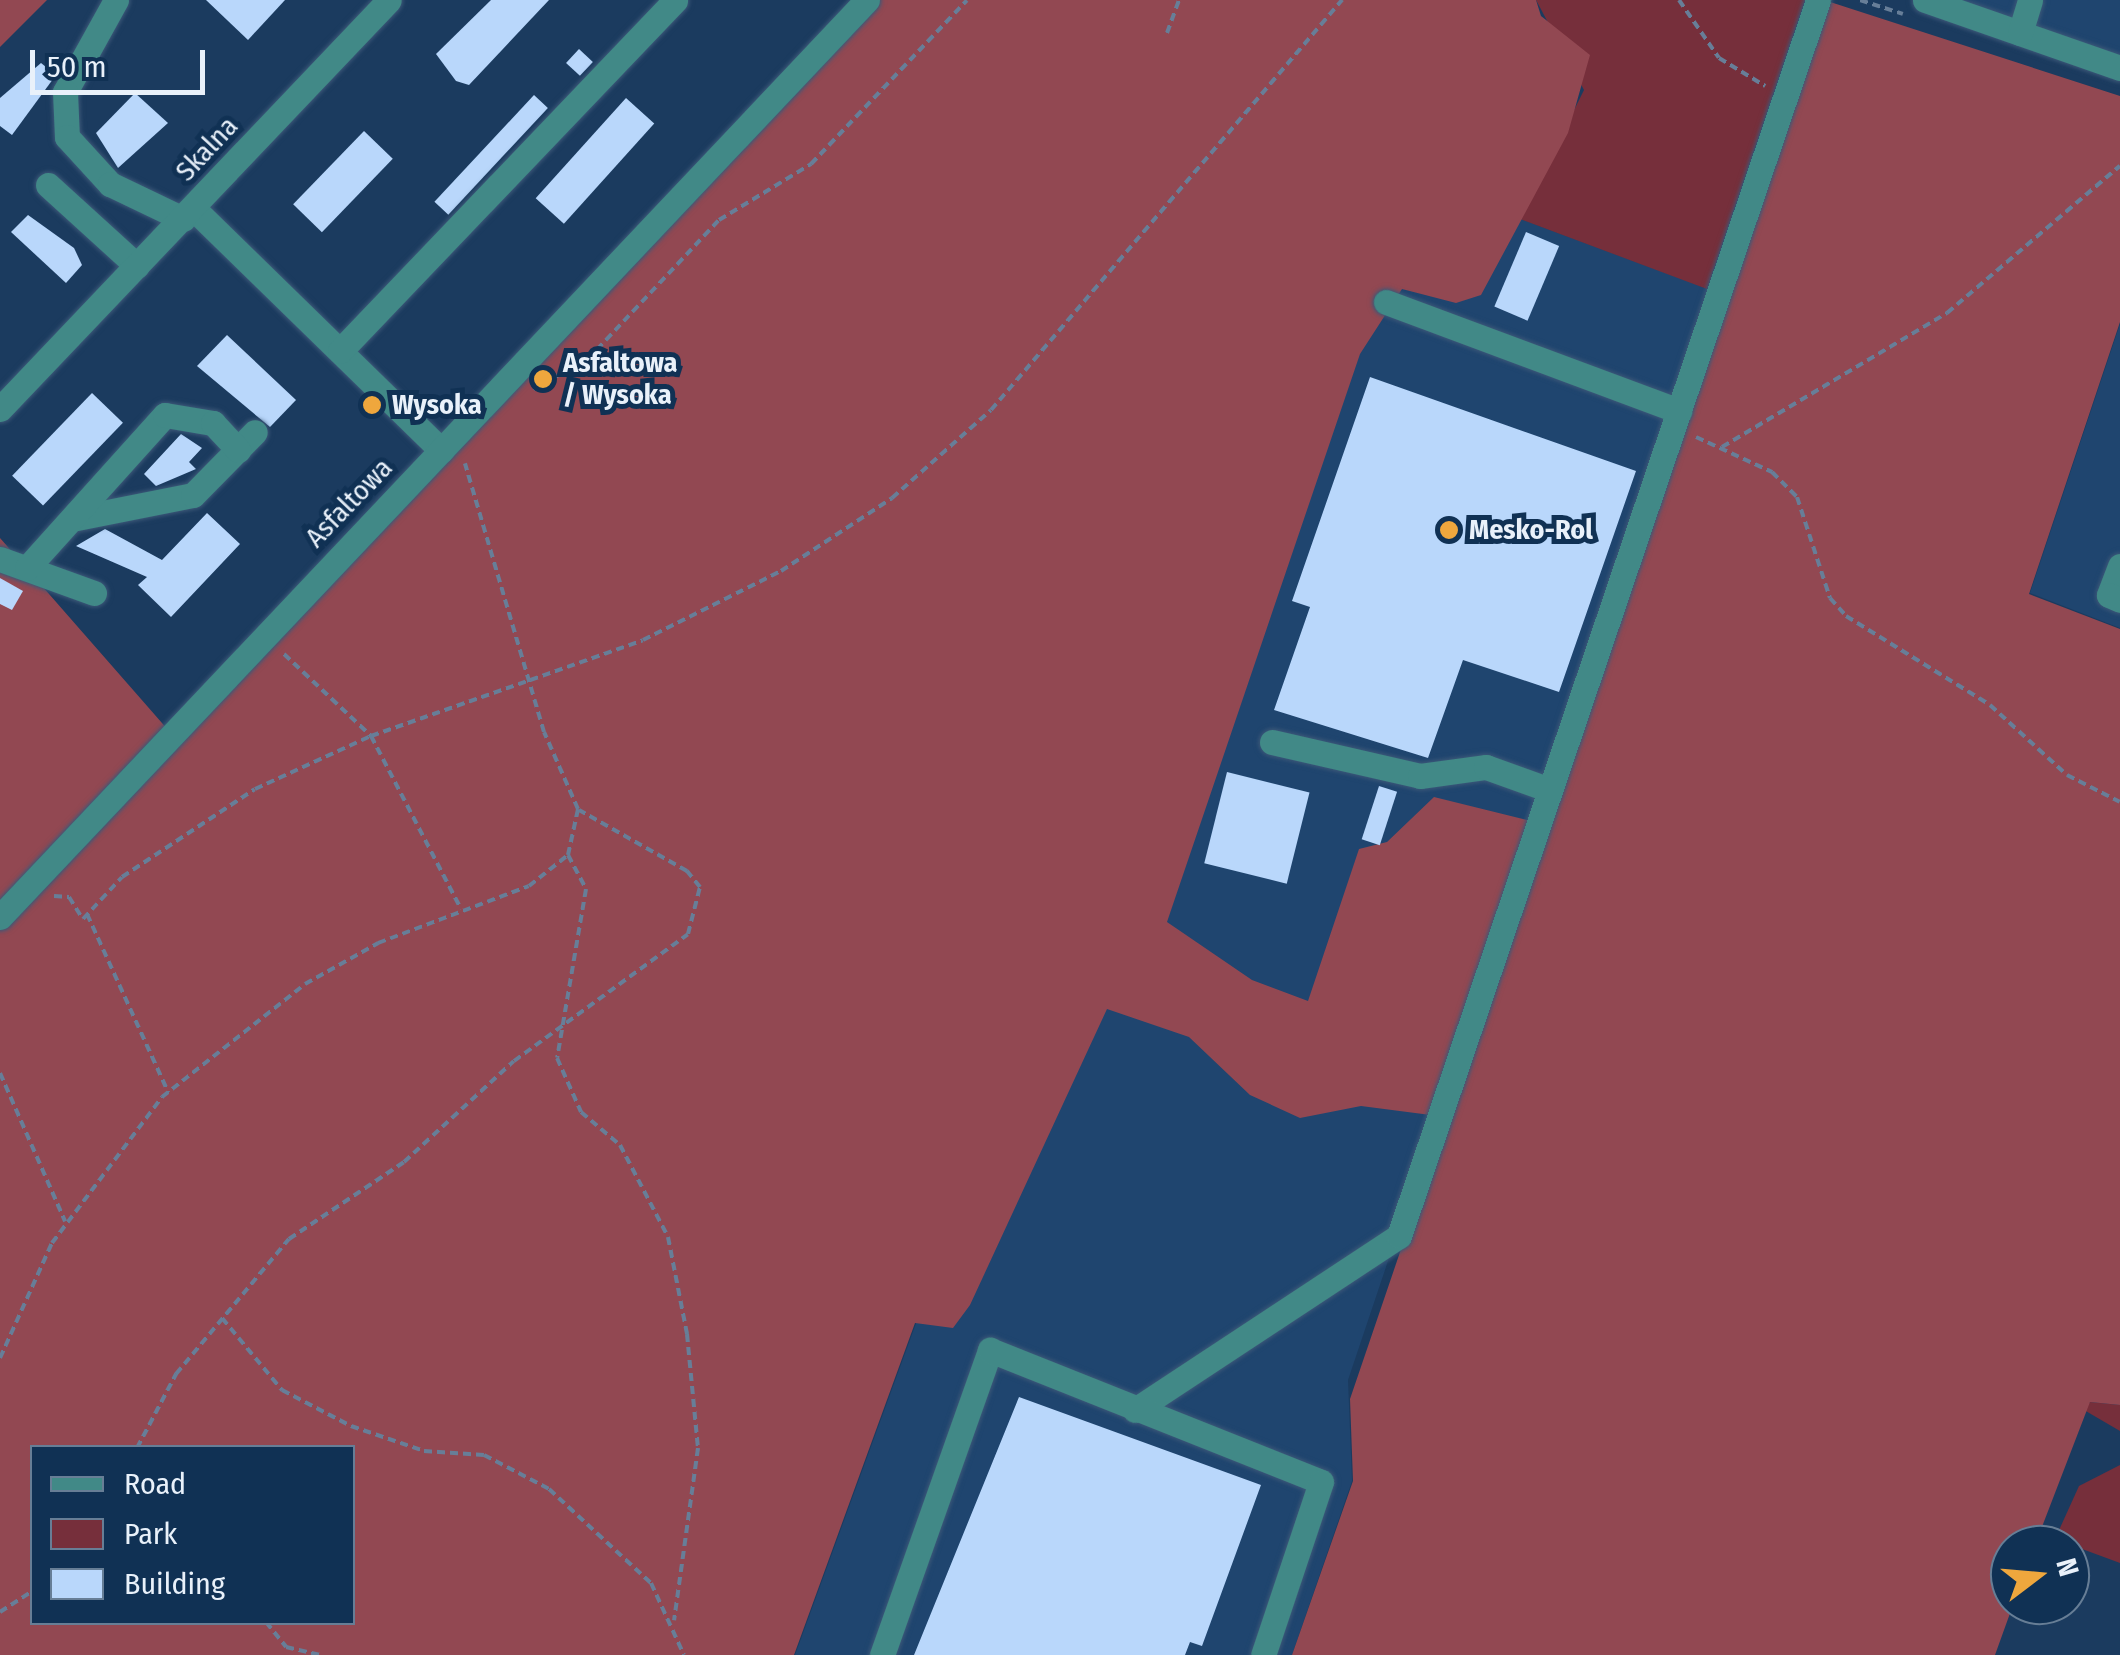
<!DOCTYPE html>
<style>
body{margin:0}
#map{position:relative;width:2120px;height:1655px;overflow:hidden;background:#1b3b5f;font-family:"Fira Sans Condensed",sans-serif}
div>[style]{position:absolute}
.built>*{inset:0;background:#1f456f}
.green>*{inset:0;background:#762f3b}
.forest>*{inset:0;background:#924852}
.building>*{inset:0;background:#b9d7fb;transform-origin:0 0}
.path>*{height:4px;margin-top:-2px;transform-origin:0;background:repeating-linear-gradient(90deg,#677e98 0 8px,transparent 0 13px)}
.roads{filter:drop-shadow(0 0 2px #3c5878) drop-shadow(0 0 2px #3c5878)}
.minor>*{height:25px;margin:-12.5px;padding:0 12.5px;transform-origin:12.5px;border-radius:12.5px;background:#418987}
.dots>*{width:28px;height:28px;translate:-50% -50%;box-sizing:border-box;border:5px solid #103154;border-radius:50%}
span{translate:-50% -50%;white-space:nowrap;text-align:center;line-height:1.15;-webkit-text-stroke:10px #103154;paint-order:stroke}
.street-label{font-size:28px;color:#e9f1fa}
.poi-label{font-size:28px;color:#e9f1fa;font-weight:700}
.left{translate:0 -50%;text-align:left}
.legend{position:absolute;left:30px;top:1445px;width:325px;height:180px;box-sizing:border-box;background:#103154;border:2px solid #677e96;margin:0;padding:12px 18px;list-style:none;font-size:30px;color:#e9f1fa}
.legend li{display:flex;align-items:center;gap:20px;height:50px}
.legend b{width:50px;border:2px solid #677e96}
.north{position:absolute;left:1990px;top:1525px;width:100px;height:100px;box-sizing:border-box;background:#103154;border:2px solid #677e96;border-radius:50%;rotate:74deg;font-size:28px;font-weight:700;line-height:40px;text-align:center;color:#e9f1fa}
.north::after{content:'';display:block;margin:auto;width:35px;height:45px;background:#efa73d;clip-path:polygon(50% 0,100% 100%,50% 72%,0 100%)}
.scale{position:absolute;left:30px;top:50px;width:175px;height:45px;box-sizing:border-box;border:5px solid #e9f1fa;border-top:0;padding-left:12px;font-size:30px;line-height:35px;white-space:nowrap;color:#e9f1fa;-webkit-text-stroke:8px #103154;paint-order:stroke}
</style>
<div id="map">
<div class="built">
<div style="clip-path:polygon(1928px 0,2120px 0,2120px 67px)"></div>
<div style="clip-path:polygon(1343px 153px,1714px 291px,1348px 1380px,1352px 1481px,1292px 1655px,795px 1655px)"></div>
<div style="clip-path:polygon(2120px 324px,2120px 628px,2030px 593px)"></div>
</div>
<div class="green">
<div style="clip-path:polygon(1536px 0,1805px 0,1707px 289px,1520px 219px,1584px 90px)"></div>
<div style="clip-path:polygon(2090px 1402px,2120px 1405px,2120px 1431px,2084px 1410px)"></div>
<div style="clip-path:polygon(2120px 1465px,2120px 1563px,2055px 1539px,2079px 1486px)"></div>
</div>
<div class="forest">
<div style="clip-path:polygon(0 0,47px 0,0 47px)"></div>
<div style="clip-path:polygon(evenodd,861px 0,1536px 0,1541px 16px,1590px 55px,1568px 133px,1481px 295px,1456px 303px,1402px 289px,1360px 354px,1167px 922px,1252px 980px,1308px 1001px,1359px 849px,1387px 842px,1434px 797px,1531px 821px,1824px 0,2120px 96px,2120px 322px,2029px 594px,2120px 629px,2120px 1405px,2090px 1402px,2035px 1545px,2010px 1545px,2013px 1605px,1995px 1655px,1292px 1655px,1353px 1481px,1350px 1399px,1446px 1117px,1361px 1106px,1300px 1118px,1250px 1095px,1189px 1037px,1107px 1009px,970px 1305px,953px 1328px,915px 1323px,794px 1655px,0 1655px,0 538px,169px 731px,861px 0,32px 1448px,352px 1448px,352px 1622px,32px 1622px,32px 1448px)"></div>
</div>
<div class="building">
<div style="clip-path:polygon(206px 0,285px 0,248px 40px)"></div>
<div style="clip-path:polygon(491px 0,549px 0,469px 85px,456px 81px,436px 54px)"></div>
<div style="left:579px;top:49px;width:19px;height:19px;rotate:43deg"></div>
<div style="clip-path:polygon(41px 63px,56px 75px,12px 135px,0 126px,0 98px)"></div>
<div style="clip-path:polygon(135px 93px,168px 123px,118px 168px,96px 133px)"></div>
<div style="left:534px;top:95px;width:19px;height:146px;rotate:43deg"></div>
<div style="left:626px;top:98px;width:38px;height:135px;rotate:42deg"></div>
<div style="left:364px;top:131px;width:40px;height:102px;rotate:44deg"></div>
<div style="clip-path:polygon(28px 215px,74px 248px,82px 265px,66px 283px,11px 232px)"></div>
<div style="left:1526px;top:232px;width:36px;height:81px;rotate:23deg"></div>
<div style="clip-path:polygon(227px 335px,296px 400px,270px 427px,197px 366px)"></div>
<div style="clip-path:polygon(1370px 377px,1636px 471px,1559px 692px,1463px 660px,1428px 758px,1274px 710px,1310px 607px,1292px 601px)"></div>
<div style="left:92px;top:393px;width:43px;height:115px;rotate:44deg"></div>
<div style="clip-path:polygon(181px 434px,202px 448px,189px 462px,196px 469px,156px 486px,144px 474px)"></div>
<div style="clip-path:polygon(207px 513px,240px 544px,171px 617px,138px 585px,147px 577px,76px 546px,105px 529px,162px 560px)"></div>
<div style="clip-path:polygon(0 578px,23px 591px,12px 610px,0 604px)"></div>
<div style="left:1227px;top:772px;width:85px;height:94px;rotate:14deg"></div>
<div style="left:1379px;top:786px;width:19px;height:56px;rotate:18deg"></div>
<div style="clip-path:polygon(1019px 1397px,1261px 1485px,1202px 1646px,1190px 1642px,1185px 1655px,914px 1655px)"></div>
</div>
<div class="path">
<div style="left:1679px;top:0;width:70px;rotate:55.4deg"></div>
<div style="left:1719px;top:58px;width:54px;rotate:31.3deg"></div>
<div style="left:1860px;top:0;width:45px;rotate:18deg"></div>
<div style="left:1167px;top:33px;width:35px;rotate:-70deg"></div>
<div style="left:533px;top:389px;width:63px;rotate:-28.6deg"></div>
<div style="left:588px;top:359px;width:191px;rotate:-46.7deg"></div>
<div style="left:719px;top:220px;width:108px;rotate:-31.3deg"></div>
<div style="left:811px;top:164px;width:226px;rotate:-46.4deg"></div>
<div style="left:1696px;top:437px;width:84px;rotate:24.7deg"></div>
<div style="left:1772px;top:472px;width:35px;rotate:45deg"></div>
<div style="left:1797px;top:497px;width:106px;rotate:71.9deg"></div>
<div style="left:1830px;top:598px;width:24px;rotate:48deg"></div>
<div style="left:1846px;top:616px;width:169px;rotate:31.7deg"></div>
<div style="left:1990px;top:705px;width:104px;rotate:42.3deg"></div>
<div style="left:2067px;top:775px;width:59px;rotate:27deg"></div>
<div style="left:1722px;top:447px;width:262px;rotate:-30.8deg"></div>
<div style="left:1947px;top:313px;width:227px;rotate:-40.4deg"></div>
<div style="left:284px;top:654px;width:120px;rotate:43.3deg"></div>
<div style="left:371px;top:736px;width:195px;rotate:62.5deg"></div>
<div style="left:568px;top:855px;width:38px;rotate:62deg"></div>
<div style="left:586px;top:889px;width:171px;rotate:99.7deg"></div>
<div style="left:557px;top:1058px;width:59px;rotate:66deg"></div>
<div style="left:581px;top:1112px;width:51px;rotate:40.2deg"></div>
<div style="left:620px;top:1145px;width:104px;rotate:62.4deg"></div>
<div style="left:668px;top:1237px;width:99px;rotate:78.9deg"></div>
<div style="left:687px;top:1334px;width:115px;rotate:84.5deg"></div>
<div style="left:698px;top:1448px;width:174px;rotate:97.9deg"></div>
<div style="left:54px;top:896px;width:15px;rotate:4deg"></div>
<div style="left:69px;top:897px;width:26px;rotate:58deg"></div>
<div style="left:83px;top:919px;width:57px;rotate:-47.1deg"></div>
<div style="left:122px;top:877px;width:159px;rotate:-33.5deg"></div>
<div style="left:255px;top:789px;width:128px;rotate:-24.6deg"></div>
<div style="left:371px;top:736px;width:288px;rotate:-19.4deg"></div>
<div style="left:643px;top:640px;width:154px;rotate:-26.6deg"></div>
<div style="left:781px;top:571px;width:133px;rotate:-33.3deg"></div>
<div style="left:892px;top:498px;width:132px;rotate:-41.6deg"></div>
<div style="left:991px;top:410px;width:540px;rotate:-49.43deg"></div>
<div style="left:87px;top:914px;width:196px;rotate:65.5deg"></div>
<div style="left:0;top:1073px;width:162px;rotate:66.3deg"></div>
<div style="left:222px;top:1318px;width:94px;rotate:50.2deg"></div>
<div style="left:282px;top:1390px;width:78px;rotate:27.6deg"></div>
<div style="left:351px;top:1426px;width:77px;rotate:18.9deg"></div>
<div style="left:424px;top:1451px;width:60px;rotate:3.8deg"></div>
<div style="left:484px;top:1455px;width:73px;rotate:27.6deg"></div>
<div style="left:549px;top:1489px;width:139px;rotate:42.7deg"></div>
<div style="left:651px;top:1583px;width:79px;rotate:65.4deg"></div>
<div style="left:0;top:1358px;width:126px;rotate:-65.7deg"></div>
<div style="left:52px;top:1243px;width:183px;rotate:-53deg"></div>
<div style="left:162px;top:1097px;width:182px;rotate:-38.3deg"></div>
<div style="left:305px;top:984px;width:84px;rotate:-29.3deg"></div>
<div style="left:378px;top:943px;width:161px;rotate:-20.7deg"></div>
<div style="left:529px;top:886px;width:50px;rotate:-38.5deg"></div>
<div style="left:568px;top:855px;width:47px;rotate:-77.7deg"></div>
<div style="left:578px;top:809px;width:84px;rotate:-113.8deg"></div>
<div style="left:544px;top:732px;width:280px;rotate:-106.4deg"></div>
<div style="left:137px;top:1448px;width:84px;rotate:-62.2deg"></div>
<div style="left:176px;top:1374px;width:176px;rotate:-50.1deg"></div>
<div style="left:289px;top:1239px;width:138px;rotate:-33.8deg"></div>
<div style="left:404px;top:1162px;width:149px;rotate:-42.6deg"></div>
<div style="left:514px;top:1061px;width:215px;rotate:-36.1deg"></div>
<div style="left:688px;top:934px;width:49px;rotate:-75.7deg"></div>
<div style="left:700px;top:887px;width:21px;rotate:-129deg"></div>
<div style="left:687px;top:871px;width:124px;rotate:-150.5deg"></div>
<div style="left:0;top:1612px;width:38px;rotate:-33deg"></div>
<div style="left:266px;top:1622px;width:32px;rotate:51deg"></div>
<div style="left:286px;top:1647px;width:36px;rotate:13deg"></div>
</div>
<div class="roads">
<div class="minor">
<div style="left:116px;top:0;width:105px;rotate:119deg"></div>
<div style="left:65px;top:92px;width:45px;rotate:87.5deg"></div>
<div style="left:67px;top:137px;width:64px;rotate:47.5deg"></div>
<div style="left:110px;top:184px;width:81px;rotate:25.6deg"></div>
<div style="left:1925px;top:0;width:207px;rotate:19.2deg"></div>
<div style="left:2020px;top:33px;width:34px;rotate:-73deg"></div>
<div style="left:48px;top:185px;width:120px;rotate:42.3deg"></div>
<div style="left:193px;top:208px;width:347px;rotate:44.3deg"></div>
<div style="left:1386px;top:302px;width:313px;rotate:20.4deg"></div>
<div style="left:340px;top:351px;width:485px;rotate:-46.3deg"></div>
<div style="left:0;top:409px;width:564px;rotate:-46.44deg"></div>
<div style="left:77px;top:518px;width:118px;rotate:-11.2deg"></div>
<div style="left:193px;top:495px;width:88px;rotate:-45.5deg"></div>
<div style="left:0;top:559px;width:100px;rotate:19.9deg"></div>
<div style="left:2120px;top:566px;width:31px;rotate:111deg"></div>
<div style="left:2109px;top:595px;width:12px;rotate:24deg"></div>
<div style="left:27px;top:568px;width:206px;rotate:-48deg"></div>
<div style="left:165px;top:415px;width:49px;rotate:9.5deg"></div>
<div style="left:213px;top:423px;width:37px;rotate:47deg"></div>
<div style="left:1272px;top:742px;width:152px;rotate:12.9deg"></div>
<div style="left:1420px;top:776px;width:67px;rotate:-7.8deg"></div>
<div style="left:1486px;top:767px;width:68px;rotate:19.8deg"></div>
<div style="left:0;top:917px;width:1262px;rotate:-46.61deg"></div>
<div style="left:1135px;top:1410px;width:316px;rotate:-33.4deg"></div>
<div style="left:1399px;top:1236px;width:1305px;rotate:-71.27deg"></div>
<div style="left:882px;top:1655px;width:324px;rotate:-70.5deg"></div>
<div style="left:990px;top:1350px;width:356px;rotate:21.7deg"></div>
<div style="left:1321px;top:1482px;width:182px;rotate:108.5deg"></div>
</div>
</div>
<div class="dots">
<div style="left:543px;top:379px;background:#efa73d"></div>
<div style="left:372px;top:405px;background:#efa73d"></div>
<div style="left:1449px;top:530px;background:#efa73d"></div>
</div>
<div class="street-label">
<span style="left:207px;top:149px;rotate:-47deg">Skalna</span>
<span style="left:349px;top:503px;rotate:-46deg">Asfaltowa</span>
</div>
<div class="poi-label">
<span class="left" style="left:563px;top:379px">Asfaltowa<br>/ Wysoka</span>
<span class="left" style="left:392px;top:405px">Wysoka</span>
<span class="left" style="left:1469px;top:530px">Mesko-Rol</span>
</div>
<ul class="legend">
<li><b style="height:12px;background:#418987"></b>Road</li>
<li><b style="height:28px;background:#762f3b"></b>Park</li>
<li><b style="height:28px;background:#b9d7fb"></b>Building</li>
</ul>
<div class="north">N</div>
<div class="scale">50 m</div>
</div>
